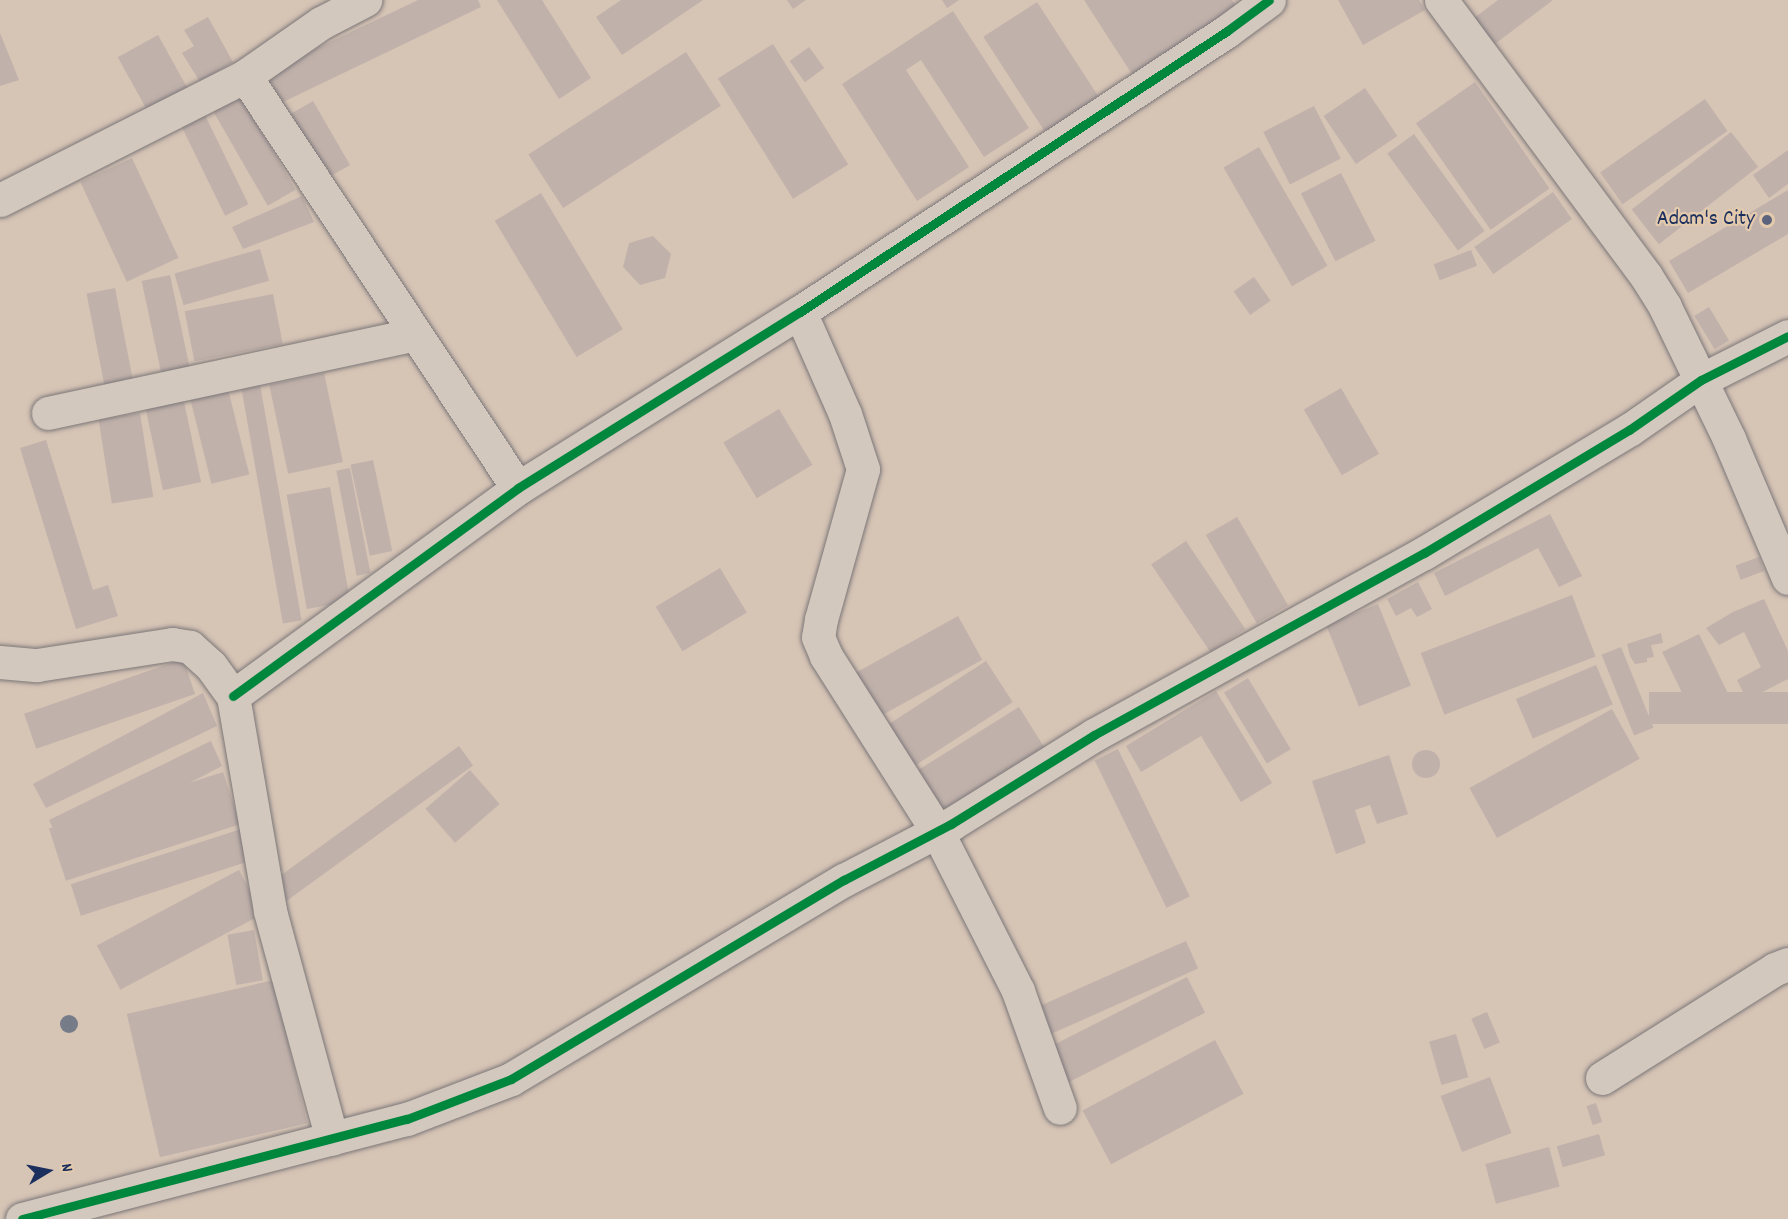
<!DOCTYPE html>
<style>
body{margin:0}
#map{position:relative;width:1788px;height:1219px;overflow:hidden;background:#d6c4b5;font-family:Dekko,sans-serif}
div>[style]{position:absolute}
.building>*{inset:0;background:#c1b1ab;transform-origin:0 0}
.round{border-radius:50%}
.roads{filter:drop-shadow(0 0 2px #7b7779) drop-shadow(0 0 2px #7b7779)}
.minor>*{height:33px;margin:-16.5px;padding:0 16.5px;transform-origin:16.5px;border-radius:16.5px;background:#d3c8bd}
.cycleway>*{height:9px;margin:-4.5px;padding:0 4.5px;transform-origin:4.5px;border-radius:4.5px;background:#00873e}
.trees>*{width:18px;height:18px;margin:-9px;border-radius:50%;background:#777c89}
.dots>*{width:16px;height:16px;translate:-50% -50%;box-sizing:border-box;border:3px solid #e4caac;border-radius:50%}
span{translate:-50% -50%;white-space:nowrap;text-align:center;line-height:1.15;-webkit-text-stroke:4.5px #e4caac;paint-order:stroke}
.poi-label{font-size:22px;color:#1b2f5e}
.right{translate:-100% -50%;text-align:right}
.north{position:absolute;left:18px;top:1141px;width:60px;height:60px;-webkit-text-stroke:4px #e4caac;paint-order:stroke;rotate:80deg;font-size:16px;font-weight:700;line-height:24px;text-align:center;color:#1b2f5e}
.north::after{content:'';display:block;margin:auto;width:21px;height:27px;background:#1b2f5e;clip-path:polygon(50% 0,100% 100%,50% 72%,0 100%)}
</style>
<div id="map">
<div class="building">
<div style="clip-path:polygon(418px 0,478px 0,481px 7px,281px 103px,267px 72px)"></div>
<div style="clip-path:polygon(497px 0,542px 0,591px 78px,559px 99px)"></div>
<div style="clip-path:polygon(621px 0,703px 0,622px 55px,596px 17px)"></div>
<div style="clip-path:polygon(787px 0,806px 0,793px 9px)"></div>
<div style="clip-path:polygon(942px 0,959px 0,947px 8px)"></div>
<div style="clip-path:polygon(1084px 0,1232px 0,1241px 14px,1137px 82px)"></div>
<div style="clip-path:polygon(1338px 0,1419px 0,1425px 10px,1363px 45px)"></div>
<div style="clip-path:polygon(1498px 0,1553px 0,1491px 47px,1470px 21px)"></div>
<div style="left:1037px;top:2px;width:117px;height:64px;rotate:57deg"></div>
<div style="clip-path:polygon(953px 11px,1029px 128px,984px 157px,921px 60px,906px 70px,969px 167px,917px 201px,842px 84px)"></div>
<div style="clip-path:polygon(208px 17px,233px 62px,200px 82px,182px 53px,194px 46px,184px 30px)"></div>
<div style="clip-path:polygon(0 33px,19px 80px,0 86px)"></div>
<div style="left:158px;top:35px;width:62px;height:46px;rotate:61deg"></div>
<div style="left:773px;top:44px;width:142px;height:65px;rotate:58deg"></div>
<div style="left:809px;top:47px;width:26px;height:24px;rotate:54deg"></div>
<div style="left:686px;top:52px;width:64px;height:188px;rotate:57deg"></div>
<div style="left:1475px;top:82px;width:130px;height:72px;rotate:55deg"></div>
<div style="left:1365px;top:88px;width:58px;height:50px;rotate:56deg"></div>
<div style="left:239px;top:92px;width:113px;height:32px;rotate:60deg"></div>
<div style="left:1705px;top:99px;width:39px;height:128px;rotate:55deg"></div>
<div style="left:313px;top:101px;width:74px;height:32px;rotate:60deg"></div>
<div style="left:1314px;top:106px;width:59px;height:57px;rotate:63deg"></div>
<div style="left:202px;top:109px;width:106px;height:26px;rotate:64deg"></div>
<div style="left:1731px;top:132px;width:44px;height:126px;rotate:52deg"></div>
<div style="left:1414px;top:134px;width:120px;height:33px;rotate:54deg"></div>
<div style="left:1259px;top:147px;width:137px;height:41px;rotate:60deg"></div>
<div style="clip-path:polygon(1788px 150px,1788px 184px,1769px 198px,1753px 175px)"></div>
<div style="left:132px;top:158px;width:110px;height:57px;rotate:65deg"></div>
<div style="left:1341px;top:173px;width:76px;height:45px;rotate:63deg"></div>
<div style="clip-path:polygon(1788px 190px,1788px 234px,1688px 293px,1669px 261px)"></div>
<div style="left:1553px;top:192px;width:33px;height:96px;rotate:55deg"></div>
<div style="left:541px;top:193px;width:159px;height:54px;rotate:59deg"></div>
<div style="clip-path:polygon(302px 196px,314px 222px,243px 249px,232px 227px)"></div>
<div style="clip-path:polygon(653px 236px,671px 254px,665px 278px,640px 285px,623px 267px,629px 243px)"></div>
<div style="left:260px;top:249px;width:33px;height:89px;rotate:74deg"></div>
<div style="left:1471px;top:250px;width:17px;height:40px;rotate:69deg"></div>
<div style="left:170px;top:275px;width:103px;height:29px;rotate:78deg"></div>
<div style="left:1254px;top:277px;width:29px;height:25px;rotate:55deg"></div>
<div style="left:115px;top:288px;width:104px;height:29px;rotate:79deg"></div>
<div style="left:273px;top:294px;width:51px;height:90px;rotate:79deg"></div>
<div style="left:1709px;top:307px;width:39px;height:17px;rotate:59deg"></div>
<div style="left:258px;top:373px;width:251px;height:19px;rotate:80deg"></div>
<div style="left:324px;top:373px;width:91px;height:56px;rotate:78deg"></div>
<div style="left:1341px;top:388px;width:76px;height:43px;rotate:60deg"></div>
<div style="left:228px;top:389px;width:88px;height:39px;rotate:76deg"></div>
<div style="left:183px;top:397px;width:87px;height:39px;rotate:78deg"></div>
<div style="left:779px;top:409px;width:65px;height:65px;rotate:59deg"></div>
<div style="left:140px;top:413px;width:85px;height:42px;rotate:81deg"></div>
<div style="clip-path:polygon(46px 440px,93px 590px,108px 585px,118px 616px,76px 629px,20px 448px)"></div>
<div style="left:373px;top:460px;width:93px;height:23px;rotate:78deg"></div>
<div style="left:350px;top:468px;width:107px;height:14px;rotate:79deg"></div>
<div style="left:330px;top:487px;width:116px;height:44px;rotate:80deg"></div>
<div style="clip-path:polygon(1550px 514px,1582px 576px,1559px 587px,1538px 548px,1445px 596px,1434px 573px)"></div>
<div style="left:1237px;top:517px;width:102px;height:36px;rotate:60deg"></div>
<div style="left:1186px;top:541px;width:106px;height:42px;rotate:56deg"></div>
<div style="left:1759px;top:557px;width:15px;height:25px;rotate:70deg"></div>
<div style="left:720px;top:568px;width:52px;height:75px;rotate:59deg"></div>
<div style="clip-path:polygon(1418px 582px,1432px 609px,1417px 617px,1411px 608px,1396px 616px,1387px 599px)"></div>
<div style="left:1572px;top:595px;width:66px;height:162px;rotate:69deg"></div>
<div style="clip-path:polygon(1764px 599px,1788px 651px,1788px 679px,1747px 700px,1737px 680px,1761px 667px,1744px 632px,1719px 645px,1706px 628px,1733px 612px)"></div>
<div style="left:1378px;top:604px;width:88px;height:56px;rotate:68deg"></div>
<div style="left:958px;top:616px;width:50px;height:123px;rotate:61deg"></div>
<div style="clip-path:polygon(1661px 633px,1663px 643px,1651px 645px,1654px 657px,1647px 658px,1647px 662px,1635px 664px,1630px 656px,1627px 644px)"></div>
<div style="left:1699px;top:634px;width:76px;height:41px;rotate:64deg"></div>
<div style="left:1621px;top:647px;width:87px;height:21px;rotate:68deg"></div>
<div style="left:183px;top:659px;width:37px;height:168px;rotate:71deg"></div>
<div style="left:986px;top:661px;width:49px;height:122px;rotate:57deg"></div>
<div style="left:1596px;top:665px;width:43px;height:87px;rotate:67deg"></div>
<div style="left:1248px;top:678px;width:83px;height:28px;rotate:59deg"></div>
<div style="clip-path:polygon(1216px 691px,1272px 783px,1241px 802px,1201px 736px,1141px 772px,1126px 746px)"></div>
<div style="left:1788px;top:692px;width:32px;height:139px;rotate:90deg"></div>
<div style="clip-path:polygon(203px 693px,217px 726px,46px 808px,33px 784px)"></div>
<div style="left:1019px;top:707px;width:52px;height:127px;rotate:58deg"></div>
<div style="left:1612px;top:709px;width:57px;height:163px;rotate:61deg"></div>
<div style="clip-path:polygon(211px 741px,222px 766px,63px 849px,49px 820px)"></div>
<div style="left:459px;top:746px;width:24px;height:232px;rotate:54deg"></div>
<div style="left:1118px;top:749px;width:164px;height:26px;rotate:64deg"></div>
<div class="round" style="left:1412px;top:750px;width:28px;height:28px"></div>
<div style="clip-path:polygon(1389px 755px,1408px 814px,1377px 824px,1370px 805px,1355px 810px,1366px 843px,1336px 854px,1312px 781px)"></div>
<div style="left:470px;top:770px;width:45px;height:59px;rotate:49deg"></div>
<div style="left:223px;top:772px;width:55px;height:183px;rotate:72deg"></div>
<div style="left:241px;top:829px;width:33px;height:179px;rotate:72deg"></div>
<div style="left:239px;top:870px;width:50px;height:161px;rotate:62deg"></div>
<div style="left:254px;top:930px;width:51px;height:27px;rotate:80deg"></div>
<div style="left:1186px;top:941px;width:30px;height:173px;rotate:66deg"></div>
<div style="left:1187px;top:977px;width:40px;height:157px;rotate:63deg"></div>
<div style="left:274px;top:980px;width:147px;height:151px;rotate:77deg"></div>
<div style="left:1487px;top:1012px;width:33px;height:17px;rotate:67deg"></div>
<div style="left:1456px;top:1034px;width:45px;height:28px;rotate:74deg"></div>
<div style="left:1215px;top:1040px;width:61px;height:150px;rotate:62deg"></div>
<div style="left:1490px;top:1077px;width:60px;height:53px;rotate:69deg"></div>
<div style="left:1596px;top:1103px;width:20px;height:10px;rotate:72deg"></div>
<div style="left:1599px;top:1134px;width:22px;height:44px;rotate:74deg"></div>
<div style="left:1549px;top:1147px;width:41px;height:66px;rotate:75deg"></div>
</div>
<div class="roads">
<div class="minor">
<div style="left:1441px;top:0;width:344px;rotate:53.4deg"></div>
<div style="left:1646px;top:276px;width:36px;rotate:58deg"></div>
<div style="left:1665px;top:307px;width:147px;rotate:64.1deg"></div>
<div style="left:1729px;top:439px;width:151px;rotate:67deg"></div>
<div style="left:245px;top:76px;width:494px;rotate:56.5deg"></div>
<div style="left:0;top:200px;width:275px;rotate:-26.8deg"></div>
<div style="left:245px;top:76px;width:93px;rotate:-34.9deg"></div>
<div style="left:321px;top:23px;width:50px;rotate:-27.6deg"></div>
<div style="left:800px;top:312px;width:111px;rotate:66.2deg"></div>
<div style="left:845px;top:414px;width:58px;rotate:71.9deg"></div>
<div style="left:863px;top:469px;width:156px;rotate:105.6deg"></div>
<div style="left:821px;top:619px;width:18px;rotate:99deg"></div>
<div style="left:818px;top:637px;width:21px;rotate:67deg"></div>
<div style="left:826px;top:656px;width:207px;rotate:57.6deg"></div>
<div style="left:937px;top:831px;width:179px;rotate:63.1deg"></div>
<div style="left:1018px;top:991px;width:124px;rotate:70.3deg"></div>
<div style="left:48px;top:413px;width:375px;rotate:-12.1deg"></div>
<div style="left:0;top:662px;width:37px;rotate:5deg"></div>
<div style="left:37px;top:665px;width:137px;rotate:-8.8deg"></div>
<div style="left:172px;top:644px;width:18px;rotate:9deg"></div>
<div style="left:190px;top:647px;width:28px;rotate:42deg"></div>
<div style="left:211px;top:666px;width:37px;rotate:54deg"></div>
<div style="left:233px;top:696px;width:218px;rotate:80.2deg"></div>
<div style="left:270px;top:911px;width:236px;rotate:74.8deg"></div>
<div style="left:233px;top:696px;width:353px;rotate:-36.1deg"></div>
<div style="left:518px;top:488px;width:332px;rotate:-32deg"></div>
<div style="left:800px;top:312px;width:511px;rotate:-33.35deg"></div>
<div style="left:1227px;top:31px;width:52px;rotate:-36.4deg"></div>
<div style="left:1602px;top:1078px;width:204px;rotate:-32.2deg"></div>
<div style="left:1775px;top:969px;width:14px;rotate:-21deg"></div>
<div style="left:22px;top:1219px;width:398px;rotate:-14.6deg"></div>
<div style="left:407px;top:1119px;width:111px;rotate:-21deg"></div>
<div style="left:511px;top:1079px;width:388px;rotate:-30.9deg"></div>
<div style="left:844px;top:880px;width:121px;rotate:-27.6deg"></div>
<div style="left:951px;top:824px;width:168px;rotate:-31.9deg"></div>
<div style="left:1094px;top:735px;width:377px;rotate:-28.9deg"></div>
<div style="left:1424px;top:553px;width:239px;rotate:-31deg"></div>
<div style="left:1629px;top:430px;width:88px;rotate:-34.8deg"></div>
<div style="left:1701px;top:380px;width:97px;rotate:-26.8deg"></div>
</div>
</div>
<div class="cycleway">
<div style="left:233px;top:696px;width:353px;rotate:-36.1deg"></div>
<div style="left:518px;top:488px;width:332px;rotate:-32deg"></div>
<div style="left:800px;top:312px;width:511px;rotate:-33.35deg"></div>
<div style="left:1227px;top:31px;width:52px;rotate:-36.4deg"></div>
<div style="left:22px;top:1219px;width:398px;rotate:-14.6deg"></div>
<div style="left:407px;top:1119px;width:111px;rotate:-21deg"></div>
<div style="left:511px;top:1079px;width:388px;rotate:-30.9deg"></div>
<div style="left:844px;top:880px;width:121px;rotate:-27.6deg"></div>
<div style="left:951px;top:824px;width:168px;rotate:-31.9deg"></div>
<div style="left:1094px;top:735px;width:377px;rotate:-28.9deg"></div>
<div style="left:1424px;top:553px;width:239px;rotate:-31deg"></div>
<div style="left:1629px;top:430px;width:88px;rotate:-34.8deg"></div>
<div style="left:1701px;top:380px;width:97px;rotate:-26.8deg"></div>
</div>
<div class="trees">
<div style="left:69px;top:1024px"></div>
</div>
<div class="dots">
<div style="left:1767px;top:220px;background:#5c637c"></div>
</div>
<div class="poi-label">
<span class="right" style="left:1755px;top:220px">Adam's City</span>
</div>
<div class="north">N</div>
</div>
